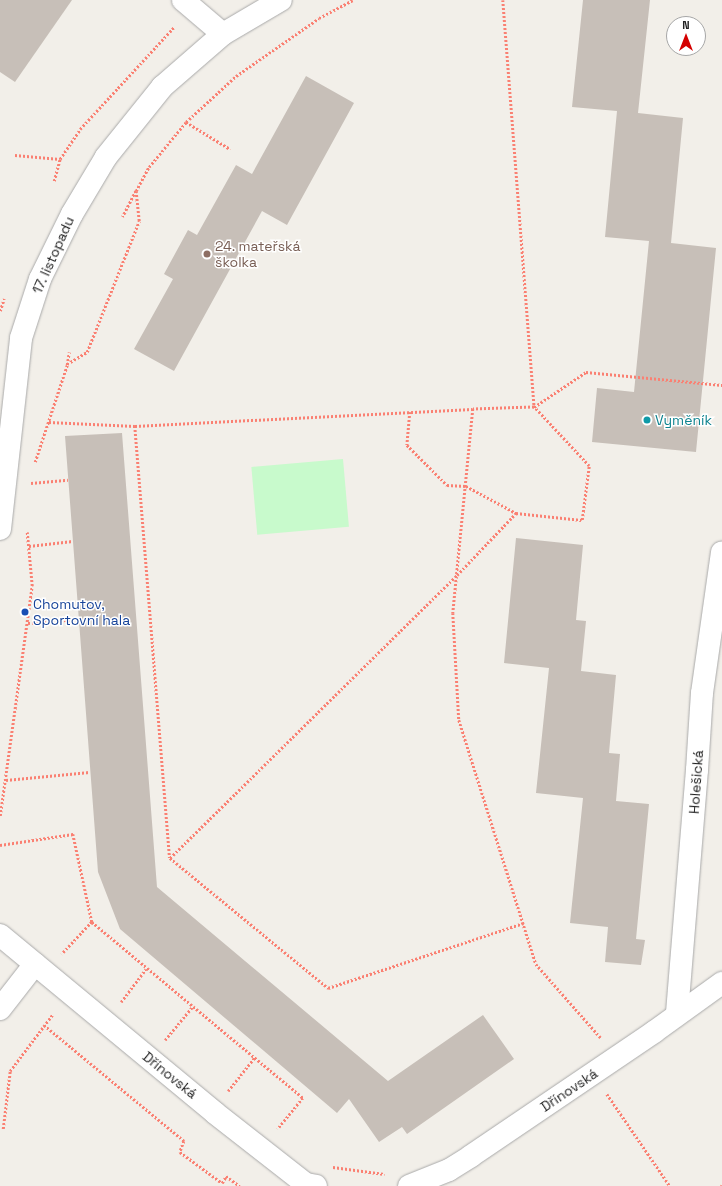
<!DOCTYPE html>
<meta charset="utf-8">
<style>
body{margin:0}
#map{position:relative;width:722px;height:1186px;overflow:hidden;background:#f2efe9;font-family:"Space Grotesk",sans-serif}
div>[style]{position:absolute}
.park>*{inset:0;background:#c8facc;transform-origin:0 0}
.building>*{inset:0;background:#c7bfb8}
.path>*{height:2.5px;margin-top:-1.25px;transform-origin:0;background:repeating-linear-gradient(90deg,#fa8072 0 2px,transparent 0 4px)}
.roads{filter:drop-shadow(0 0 1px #a9a9a9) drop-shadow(0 0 1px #a9a9a9)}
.minor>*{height:22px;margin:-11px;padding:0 11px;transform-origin:11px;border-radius:11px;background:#fff}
.tertiary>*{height:22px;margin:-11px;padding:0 11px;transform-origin:11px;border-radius:11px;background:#fff}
.dots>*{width:11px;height:11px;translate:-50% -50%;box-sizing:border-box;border:2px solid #fff;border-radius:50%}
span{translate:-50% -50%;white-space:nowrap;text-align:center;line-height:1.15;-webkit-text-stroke:3px #fff;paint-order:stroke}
.education-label{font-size:14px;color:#785e54}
.left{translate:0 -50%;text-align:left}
.street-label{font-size:14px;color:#222}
.culture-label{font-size:14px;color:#0d838f}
.transit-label{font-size:14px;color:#164399}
.north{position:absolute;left:666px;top:16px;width:40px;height:40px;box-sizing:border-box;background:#fff;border:1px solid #a7a7a7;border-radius:50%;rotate:0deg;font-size:11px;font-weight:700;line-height:16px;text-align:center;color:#222}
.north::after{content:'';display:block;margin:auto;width:14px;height:18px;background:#d40000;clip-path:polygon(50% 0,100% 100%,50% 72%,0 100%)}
</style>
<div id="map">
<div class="park">
<div style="left:343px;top:459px;width:68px;height:92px;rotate:85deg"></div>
</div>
<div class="building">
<div style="clip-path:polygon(0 0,72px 0,15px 82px,0 72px)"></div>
<div style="clip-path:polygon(583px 0,650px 0,638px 113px,683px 118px,671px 243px,716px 248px,696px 452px,592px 442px,597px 388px,634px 392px,649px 241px,605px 237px,617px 111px,572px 107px)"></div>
<div style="clip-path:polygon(306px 76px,354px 103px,287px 225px,262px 211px,174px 371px,134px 349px,173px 279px,164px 274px,188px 230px,197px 235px,236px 165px,252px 174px)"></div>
<div style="clip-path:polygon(122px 433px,157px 887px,388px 1081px,483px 1015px,514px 1059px,407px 1134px,402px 1127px,379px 1142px,349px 1099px,337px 1113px,120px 929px,98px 872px,65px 436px)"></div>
<div style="clip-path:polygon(516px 538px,583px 545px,576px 620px,586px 621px,581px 671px,616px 675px,609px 753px,620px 754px,616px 801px,649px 804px,636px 939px,645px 940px,641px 965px,605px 962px,608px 927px,570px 923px,583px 798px,536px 793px,549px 668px,504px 663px)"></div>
</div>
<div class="path">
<div style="left:503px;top:0;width:408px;rotate:85.6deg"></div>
<div style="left:534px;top:407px;width:61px;rotate:178.1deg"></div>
<div style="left:473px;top:409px;width:205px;rotate:95.6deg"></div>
<div style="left:453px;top:613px;width:107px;rotate:86.8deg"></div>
<div style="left:459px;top:720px;width:256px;rotate:72.5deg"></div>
<div style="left:536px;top:964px;width:98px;rotate:48.7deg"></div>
<div style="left:186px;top:122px;width:52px;rotate:31.5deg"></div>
<div style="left:15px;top:155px;width:45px;rotate:5.1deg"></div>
<div style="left:54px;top:181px;width:23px;rotate:-75deg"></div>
<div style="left:60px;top:159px;width:36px;rotate:-56deg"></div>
<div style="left:80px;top:129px;width:139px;rotate:-47.3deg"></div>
<div style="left:136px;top:191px;width:27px;rotate:-62deg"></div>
<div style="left:149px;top:167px;width:58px;rotate:-50.6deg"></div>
<div style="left:186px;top:122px;width:68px;rotate:-42.6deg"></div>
<div style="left:236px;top:76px;width:101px;rotate:-34.9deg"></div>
<div style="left:319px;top:18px;width:38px;rotate:-28deg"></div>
<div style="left:0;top:311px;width:13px;rotate:-72deg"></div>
<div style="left:67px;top:364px;width:23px;rotate:-31deg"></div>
<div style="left:87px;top:352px;width:141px;rotate:-68.3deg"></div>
<div style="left:139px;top:221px;width:30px;rotate:-96deg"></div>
<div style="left:136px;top:191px;width:29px;rotate:117deg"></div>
<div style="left:410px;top:412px;width:33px;rotate:95deg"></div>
<div style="left:407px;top:445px;width:57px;rotate:45deg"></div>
<div style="left:447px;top:485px;width:19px;rotate:3deg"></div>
<div style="left:466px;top:486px;width:57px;rotate:28.4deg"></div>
<div style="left:49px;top:422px;width:86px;rotate:2.7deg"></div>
<div style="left:135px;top:426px;width:338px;rotate:-2.9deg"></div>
<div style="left:135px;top:426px;width:433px;rotate:85.4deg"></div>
<div style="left:170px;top:858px;width:205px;rotate:39.4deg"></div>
<div style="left:328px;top:988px;width:206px;rotate:-18.4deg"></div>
<div style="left:35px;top:462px;width:102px;rotate:-71.7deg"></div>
<div style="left:67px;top:365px;width:13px;rotate:-81deg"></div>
<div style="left:31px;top:483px;width:37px;rotate:-5deg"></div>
<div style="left:29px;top:546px;width:44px;rotate:-6.5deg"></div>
<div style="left:28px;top:623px;width:51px;rotate:-4.5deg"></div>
<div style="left:6px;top:780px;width:84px;rotate:-5.4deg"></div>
<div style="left:0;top:816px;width:232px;rotate:-82.1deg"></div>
<div style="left:32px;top:586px;width:54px;rotate:-95.3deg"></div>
<div style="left:0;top:845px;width:74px;rotate:-8.6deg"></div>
<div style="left:73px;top:834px;width:90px;rotate:77.8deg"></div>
<div style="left:92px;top:922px;width:44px;rotate:133.2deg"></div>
<div style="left:170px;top:858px;width:403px;rotate:-44.6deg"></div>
<div style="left:457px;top:575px;width:86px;rotate:-46.4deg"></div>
<div style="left:516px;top:513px;width:66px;rotate:6.1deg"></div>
<div style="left:582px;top:520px;width:54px;rotate:-82.6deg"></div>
<div style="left:589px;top:466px;width:81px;rotate:-133deg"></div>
<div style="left:534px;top:407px;width:63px;rotate:-33.9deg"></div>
<div style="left:586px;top:372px;width:137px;rotate:5.5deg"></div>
<div style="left:92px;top:922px;width:275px;rotate:39.8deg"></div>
<div style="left:303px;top:1098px;width:40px;rotate:129deg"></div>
<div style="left:121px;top:1002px;width:41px;rotate:-52.9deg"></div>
<div style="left:44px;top:1025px;width:182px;rotate:39.6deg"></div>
<div style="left:184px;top:1141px;width:12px;rotate:110deg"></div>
<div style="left:180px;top:1152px;width:52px;rotate:36.4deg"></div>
<div style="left:222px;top:1183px;width:8px;rotate:-60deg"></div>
<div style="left:226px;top:1176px;width:17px;rotate:36deg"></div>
<div style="left:165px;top:1040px;width:44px;rotate:-50.5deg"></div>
<div style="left:228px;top:1091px;width:43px;rotate:-51.5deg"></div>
<div style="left:607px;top:1094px;width:112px;rotate:55.6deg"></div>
<div style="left:3px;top:1129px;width:58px;rotate:-83.1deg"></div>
<div style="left:10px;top:1071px;width:71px;rotate:-53deg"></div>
<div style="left:333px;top:1167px;width:52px;rotate:7.7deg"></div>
<div style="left:721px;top:1186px;width:1px;rotate:-45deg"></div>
</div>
<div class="roads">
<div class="minor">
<div style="left:183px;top:0;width:52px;rotate:40.4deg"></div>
<div style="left:0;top:935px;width:279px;rotate:39.6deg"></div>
<div style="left:215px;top:1113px;width:115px;rotate:38deg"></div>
<div style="left:306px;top:1184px;width:10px;rotate:11deg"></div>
<div style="left:0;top:1009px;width:57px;rotate:-52.1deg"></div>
<div style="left:677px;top:1013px;width:244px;rotate:-85.3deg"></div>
<div style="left:697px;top:770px;width:77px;rotate:-86.3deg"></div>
<div style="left:702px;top:693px;width:142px;rotate:-81.9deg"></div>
<div style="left:409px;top:1186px;width:43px;rotate:-21.8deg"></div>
<div style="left:449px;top:1170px;width:26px;rotate:-32deg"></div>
<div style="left:471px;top:1156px;width:221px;rotate:-34.1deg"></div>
<div style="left:654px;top:1032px;width:84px;rotate:-35.8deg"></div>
</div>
<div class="tertiary">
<div style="left:0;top:529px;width:192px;rotate:-83.7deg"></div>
<div style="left:21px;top:338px;width:62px;rotate:-72.1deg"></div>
<div style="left:40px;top:279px;width:72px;rotate:-63.8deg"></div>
<div style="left:72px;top:214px;width:66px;rotate:-59.2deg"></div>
<div style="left:106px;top:157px;width:90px;rotate:-51.3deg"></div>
<div style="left:162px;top:87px;width:81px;rotate:-41deg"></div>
<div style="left:223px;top:34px;width:67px;rotate:-30.4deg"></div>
</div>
</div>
<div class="dots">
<div style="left:207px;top:254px;background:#8d6e63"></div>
<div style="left:647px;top:420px;background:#0f9aa8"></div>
<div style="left:25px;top:612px;background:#1a4fb4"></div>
</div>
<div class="education-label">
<span class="left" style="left:215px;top:254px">24. mateřská<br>školka</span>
</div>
<div class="street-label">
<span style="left:53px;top:255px;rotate:-66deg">17. listopadu</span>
<span style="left:696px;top:782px;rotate:-86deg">Holešická</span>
<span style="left:170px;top:1075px;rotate:39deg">Dřínovská</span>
<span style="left:569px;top:1090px;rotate:-34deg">Dřínovská</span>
</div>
<div class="culture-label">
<span class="left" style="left:655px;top:420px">Vyměník</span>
</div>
<div class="transit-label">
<span class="left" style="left:33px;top:612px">Chomutov,<br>Sportovní hala</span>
</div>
<div class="north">N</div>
</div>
